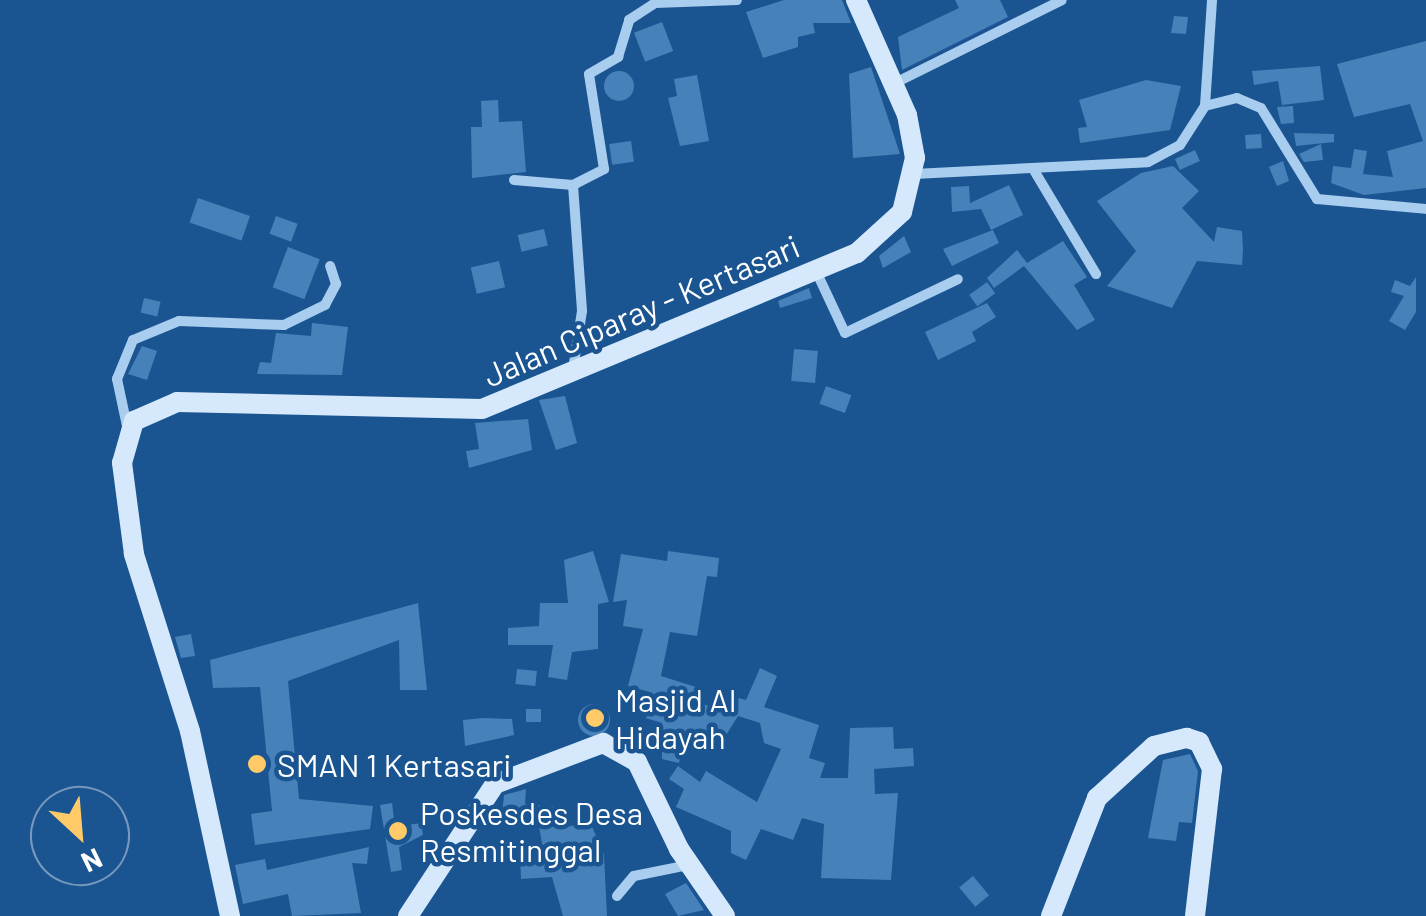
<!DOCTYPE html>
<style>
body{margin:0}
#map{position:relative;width:1426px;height:916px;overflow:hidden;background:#1a5591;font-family:Barlow,sans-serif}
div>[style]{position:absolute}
.building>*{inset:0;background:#4781ba;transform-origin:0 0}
.round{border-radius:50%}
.street>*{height:10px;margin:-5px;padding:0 5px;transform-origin:5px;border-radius:5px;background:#a9cdef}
.secondary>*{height:20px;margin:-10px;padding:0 10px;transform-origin:10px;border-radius:10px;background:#d6e8fb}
.dots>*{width:28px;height:28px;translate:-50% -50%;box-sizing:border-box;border:5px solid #1a5591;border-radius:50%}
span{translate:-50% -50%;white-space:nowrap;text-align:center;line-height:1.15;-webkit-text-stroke:9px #1a5591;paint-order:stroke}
.street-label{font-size:32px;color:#fff}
.poi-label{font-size:32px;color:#fff}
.left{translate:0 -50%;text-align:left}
.north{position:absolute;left:30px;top:786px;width:100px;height:100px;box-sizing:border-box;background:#1a5591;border:2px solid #7699bd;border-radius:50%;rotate:154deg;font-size:28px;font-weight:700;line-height:40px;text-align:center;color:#fff}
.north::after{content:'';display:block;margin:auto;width:35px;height:45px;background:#ffca67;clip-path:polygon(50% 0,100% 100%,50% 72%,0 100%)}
</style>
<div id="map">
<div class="building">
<div style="clip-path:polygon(784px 0,842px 0,851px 23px,813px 23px,815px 33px,798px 37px,798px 47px,763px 58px,746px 12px)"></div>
<div style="clip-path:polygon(955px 0,1000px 0,1008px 17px,902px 70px,898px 37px,959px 8px)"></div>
<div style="clip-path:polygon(1174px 16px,1188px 17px,1186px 34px,1171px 33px)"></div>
<div style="left:662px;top:22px;width:31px;height:30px;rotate:69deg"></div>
<div style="clip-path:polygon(1426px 41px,1426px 188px,1364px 195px,1331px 183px,1333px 166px,1351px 168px,1354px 149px,1367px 151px,1363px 174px,1393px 177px,1387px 151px,1423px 141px,1410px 104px,1354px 117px,1337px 64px)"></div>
<div style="clip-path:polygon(1320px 66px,1324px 100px,1282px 105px,1278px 81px,1254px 85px,1252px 71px)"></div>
<div style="clip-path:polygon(871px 67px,900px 154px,853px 158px,849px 74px)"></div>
<div class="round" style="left:604px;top:71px;width:30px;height:30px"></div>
<div style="clip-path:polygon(697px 75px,709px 141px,680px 146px,668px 98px,677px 96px,674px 79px)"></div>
<div style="clip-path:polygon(1146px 80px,1181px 86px,1170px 130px,1080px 143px,1078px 128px,1087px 127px,1079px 100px)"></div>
<div style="clip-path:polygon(498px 100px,499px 122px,522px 121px,526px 172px,472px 178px,471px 127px,482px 127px,481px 101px)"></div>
<div style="clip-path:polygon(1293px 106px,1294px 123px,1281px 124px,1277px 107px)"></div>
<div style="clip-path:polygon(1294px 133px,1334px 134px,1334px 142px,1296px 146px)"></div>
<div style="left:1261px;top:134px;width:14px;height:16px;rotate:86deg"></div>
<div style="left:631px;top:141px;width:21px;height:22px;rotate:82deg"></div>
<div style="clip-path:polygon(1321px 144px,1323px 160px,1304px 162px,1299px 154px)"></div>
<div style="left:1195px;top:150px;width:12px;height:22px;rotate:66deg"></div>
<div style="clip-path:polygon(1283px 161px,1289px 181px,1277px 186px,1269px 167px)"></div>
<div style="clip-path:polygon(1173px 166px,1199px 191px,1182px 208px,1214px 242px,1217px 227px,1242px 231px,1243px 250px,1242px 265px,1197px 261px,1172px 308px,1107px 286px,1136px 251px,1097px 201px,1141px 173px)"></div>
<div style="clip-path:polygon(1009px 185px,1023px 215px,991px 230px,981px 209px,952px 212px,951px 187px,969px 186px,970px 203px)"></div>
<div style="left:198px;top:198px;width:55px;height:26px;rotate:19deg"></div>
<div style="left:276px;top:216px;width:23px;height:19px;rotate:20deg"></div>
<div style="left:544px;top:229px;width:17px;height:27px;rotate:77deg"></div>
<div style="clip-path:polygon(993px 230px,999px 243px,952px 266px,943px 249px)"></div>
<div style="clip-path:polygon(904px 236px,911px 252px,883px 268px,879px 256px)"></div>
<div style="clip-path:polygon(1063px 241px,1087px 277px,1074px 285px,1095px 320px,1077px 330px,1024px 266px,994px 288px,987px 278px,1017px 250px,1027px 263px)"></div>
<div style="left:288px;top:247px;width:34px;height:43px;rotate:21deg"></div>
<div style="left:499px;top:261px;width:27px;height:29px;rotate:77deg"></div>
<div style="clip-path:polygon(1416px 277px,1416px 312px,1405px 330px,1389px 321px,1404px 296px,1391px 292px,1395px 280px,1410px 286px)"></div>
<div style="left:987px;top:282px;width:14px;height:22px;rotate:54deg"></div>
<div style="clip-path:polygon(809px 288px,812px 298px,780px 308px,778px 301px)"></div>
<div style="left:144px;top:298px;width:17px;height:15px;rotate:13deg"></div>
<div style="clip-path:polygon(987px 303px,996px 317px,972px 332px,976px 341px,938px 360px,925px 332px)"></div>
<div style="clip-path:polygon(312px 323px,348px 327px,342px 375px,257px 374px,260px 362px,271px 363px,276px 333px,311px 336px)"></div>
<div style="clip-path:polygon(142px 346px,157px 351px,147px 380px,128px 374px)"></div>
<div style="left:794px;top:349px;width:24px;height:32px;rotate:5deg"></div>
<div style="left:826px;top:386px;width:27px;height:19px;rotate:20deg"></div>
<div style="clip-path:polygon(565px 396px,577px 443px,556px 450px,539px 400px)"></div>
<div style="clip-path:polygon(528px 419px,532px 450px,469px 468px,466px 451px,479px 449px,475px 423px)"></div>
<div style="clip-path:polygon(593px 551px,609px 602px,598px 604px,598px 649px,572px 652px,567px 680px,548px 677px,553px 645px,508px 645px,508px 628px,539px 626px,540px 603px,568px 603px,564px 560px)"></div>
<div style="clip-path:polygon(668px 551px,719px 558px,717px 577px,707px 576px,697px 636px,670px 632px,661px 676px,699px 688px,695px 701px,723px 711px,728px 695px,746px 700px,760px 668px,777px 676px,764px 707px,819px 725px,809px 758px,825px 763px,820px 778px,848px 778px,850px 728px,893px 727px,894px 749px,913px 748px,914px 766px,874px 769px,875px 794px,898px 793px,891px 880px,821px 878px,824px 824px,802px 818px,793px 840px,761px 829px,746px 860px,731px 853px,731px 831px,676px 807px,684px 789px,669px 779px,678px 766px,700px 782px,706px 771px,757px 802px,781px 749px,764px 743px,760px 723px,738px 716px,716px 751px,685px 737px,679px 763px,662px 759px,662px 723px,646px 718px,653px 693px,628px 686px,643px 629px,623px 626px,627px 600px,613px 602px,621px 554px,667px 561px)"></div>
<div style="clip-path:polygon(418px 603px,427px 690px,400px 690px,399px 640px,288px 681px,299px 799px,373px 806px,370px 829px,255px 845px,251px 814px,272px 811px,260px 687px,213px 688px,210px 660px)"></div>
<div style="clip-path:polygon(191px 634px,195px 656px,181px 658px,175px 637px)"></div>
<div style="left:517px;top:669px;width:20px;height:15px;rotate:6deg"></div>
<div class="round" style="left:578px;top:704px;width:32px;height:32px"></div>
<div style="left:526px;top:709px;width:15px;height:13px"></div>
<div style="clip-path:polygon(483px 718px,512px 719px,514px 735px,465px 746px,463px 720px)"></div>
<div style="clip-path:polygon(1190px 754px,1198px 771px,1192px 823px,1179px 822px,1176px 841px,1148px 838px,1163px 760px)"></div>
<div style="clip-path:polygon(526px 789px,525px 804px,556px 807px,560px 828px,590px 822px,604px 854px,607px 916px,563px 916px,552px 877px,521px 879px,520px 855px,544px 854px,538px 821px,502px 815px,504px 795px)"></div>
<div style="clip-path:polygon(392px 803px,395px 827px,421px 823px,423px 835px,399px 847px,402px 870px,391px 872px,380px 805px)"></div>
<div style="clip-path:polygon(369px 847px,367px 864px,352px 863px,361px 913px,292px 916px,288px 894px,243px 904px,235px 865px,265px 859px,267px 870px)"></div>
<div style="left:973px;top:876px;width:25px;height:18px;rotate:50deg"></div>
<div style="clip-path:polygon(686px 883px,704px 910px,678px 916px,665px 894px)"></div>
</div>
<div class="street">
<div style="left:895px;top:83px;width:186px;rotate:-26.4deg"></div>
<div style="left:1205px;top:106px;width:106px;rotate:-86.2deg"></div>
<div style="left:1035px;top:172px;width:119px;rotate:59.1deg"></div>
<div style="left:914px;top:174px;width:234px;rotate:-2.9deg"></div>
<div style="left:1148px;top:162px;width:36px;rotate:-28deg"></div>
<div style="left:1180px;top:145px;width:46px;rotate:-57.3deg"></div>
<div style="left:1205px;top:106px;width:33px;rotate:-14deg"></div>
<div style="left:1237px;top:98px;width:26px;rotate:23deg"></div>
<div style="left:1261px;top:108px;width:107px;rotate:58.4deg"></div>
<div style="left:1317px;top:199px;width:109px;rotate:5.2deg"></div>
<div style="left:514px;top:180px;width:59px;rotate:4.8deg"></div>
<div style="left:573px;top:185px;width:126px;rotate:85.9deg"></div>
<div style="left:582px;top:311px;width:60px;rotate:98.7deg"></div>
<div style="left:573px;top:185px;width:35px;rotate:-27deg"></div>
<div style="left:604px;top:169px;width:96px;rotate:-99deg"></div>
<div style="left:589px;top:74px;width:34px;rotate:-30deg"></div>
<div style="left:618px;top:57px;width:39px;rotate:-73deg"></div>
<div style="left:629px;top:20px;width:31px;rotate:-33deg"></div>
<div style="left:655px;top:3px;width:82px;rotate:-2.1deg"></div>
<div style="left:816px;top:271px;width:68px;rotate:64.9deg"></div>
<div style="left:845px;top:333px;width:125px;rotate:-25.5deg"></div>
<div style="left:127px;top:426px;width:48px;rotate:-102deg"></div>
<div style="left:117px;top:379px;width:42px;rotate:-67.7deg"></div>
<div style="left:133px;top:340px;width:50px;rotate:-22.4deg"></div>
<div style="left:179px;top:321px;width:105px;rotate:2.2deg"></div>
<div style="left:284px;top:325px;width:46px;rotate:-26deg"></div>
<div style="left:325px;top:305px;width:24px;rotate:-62deg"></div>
<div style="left:336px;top:284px;width:19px;rotate:-108deg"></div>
<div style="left:617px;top:896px;width:26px;rotate:-50deg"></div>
<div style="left:634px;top:876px;width:55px;rotate:-11.5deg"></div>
</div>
<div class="secondary">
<div style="left:230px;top:916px;width:189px;rotate:-102.2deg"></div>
<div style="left:190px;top:731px;width:186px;rotate:-107.6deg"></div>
<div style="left:134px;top:554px;width:92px;rotate:-97.5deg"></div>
<div style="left:122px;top:463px;width:44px;rotate:-74.1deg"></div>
<div style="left:134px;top:421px;width:47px;rotate:-23.8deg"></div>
<div style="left:177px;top:402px;width:305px;rotate:1.3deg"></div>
<div style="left:482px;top:409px;width:406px;rotate:-22.6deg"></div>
<div style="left:857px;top:253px;width:61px;rotate:-42.3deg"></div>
<div style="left:902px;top:212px;width:56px;rotate:-76.5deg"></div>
<div style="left:915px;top:158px;width:44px;rotate:-100.5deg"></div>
<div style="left:907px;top:115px;width:126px;rotate:-113.9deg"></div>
<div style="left:408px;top:916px;width:158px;rotate:-56.6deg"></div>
<div style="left:495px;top:784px;width:116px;rotate:-20.8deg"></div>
<div style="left:603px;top:743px;width:39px;rotate:29deg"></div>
<div style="left:637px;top:762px;width:97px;rotate:64.2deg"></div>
<div style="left:679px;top:849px;width:81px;rotate:55.5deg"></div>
<div style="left:1051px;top:916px;width:127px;rotate:-68.7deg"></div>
<div style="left:1097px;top:798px;width:77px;rotate:-42.4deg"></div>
<div style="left:1154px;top:746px;width:34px;rotate:-14deg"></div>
<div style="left:1187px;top:738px;width:13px;rotate:18deg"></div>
<div style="left:1199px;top:742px;width:30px;rotate:64deg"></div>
<div style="left:1212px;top:769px;width:148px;rotate:96.6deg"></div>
</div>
<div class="dots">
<div style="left:595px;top:718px;background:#ffca67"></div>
<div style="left:257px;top:764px;background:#ffca67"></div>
<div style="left:398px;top:831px;background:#ffca67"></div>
</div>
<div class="street-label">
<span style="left:641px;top:310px;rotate:-23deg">Jalan Ciparay - Kertasari</span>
</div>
<div class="poi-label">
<span class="left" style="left:615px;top:718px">Masjid Al<br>Hidayah</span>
<span class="left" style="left:277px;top:764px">SMAN 1 Kertasari</span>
<span class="left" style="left:420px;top:831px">Poskesdes Desa<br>Resmitinggal</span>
</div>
<div class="north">N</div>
</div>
